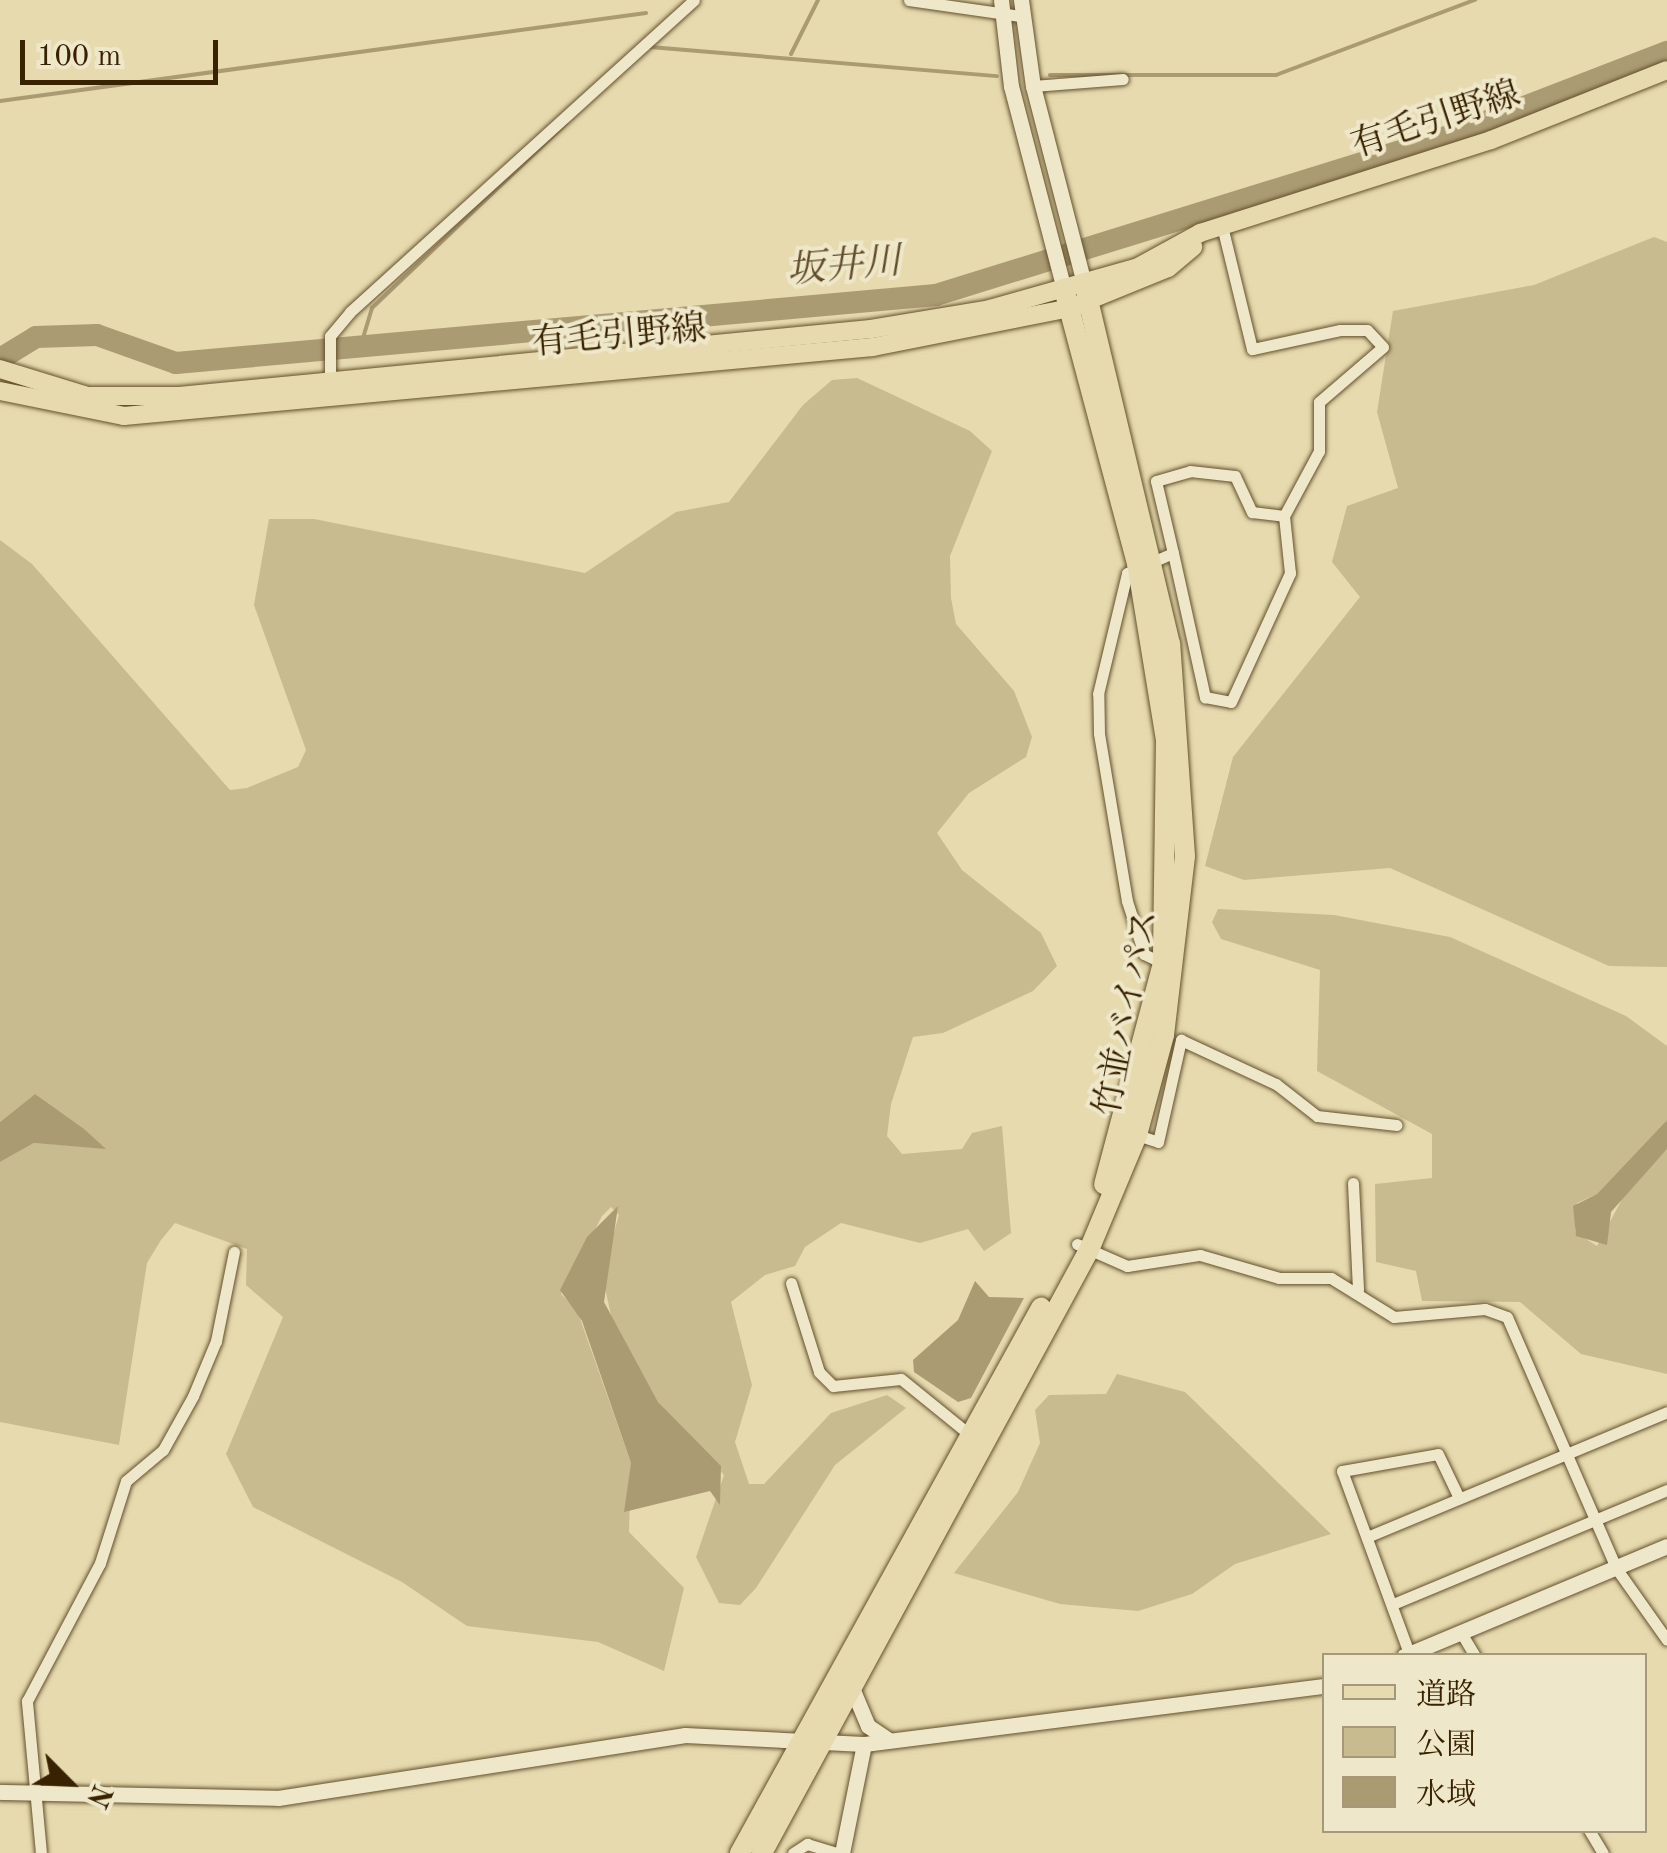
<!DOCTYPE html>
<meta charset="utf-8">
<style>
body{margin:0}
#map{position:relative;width:1667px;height:1853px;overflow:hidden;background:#e6daae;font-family:"Old Standard TT","Noto Serif JP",serif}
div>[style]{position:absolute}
.green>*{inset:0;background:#c8bb90}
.water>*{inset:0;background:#ab9b73}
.stream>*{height:4px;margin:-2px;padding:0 2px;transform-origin:2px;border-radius:2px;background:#ab9b73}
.river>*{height:22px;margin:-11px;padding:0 11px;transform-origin:11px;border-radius:11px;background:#ab9b73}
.roads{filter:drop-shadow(0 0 2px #64502c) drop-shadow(0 0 2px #64502c)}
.street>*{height:11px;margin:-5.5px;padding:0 5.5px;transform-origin:5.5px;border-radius:5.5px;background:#efe7ca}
.secondary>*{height:15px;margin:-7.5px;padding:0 7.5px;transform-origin:7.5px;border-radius:7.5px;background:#efe7ca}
.primary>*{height:18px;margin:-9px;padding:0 9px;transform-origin:9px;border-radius:9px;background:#e6daae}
.highway>*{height:20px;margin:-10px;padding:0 10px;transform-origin:10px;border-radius:10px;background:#e6daae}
span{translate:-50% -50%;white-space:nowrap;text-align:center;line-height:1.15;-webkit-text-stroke:8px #efe7ca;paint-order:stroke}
.street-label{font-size:35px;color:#382200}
.water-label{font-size:38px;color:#604c28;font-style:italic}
.legend{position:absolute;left:1322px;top:1653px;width:325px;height:180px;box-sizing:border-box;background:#efe7ca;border:2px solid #a69879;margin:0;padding:12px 18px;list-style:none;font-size:30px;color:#382200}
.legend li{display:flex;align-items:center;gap:20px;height:50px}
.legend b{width:50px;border:2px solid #a69879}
.north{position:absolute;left:20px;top:1733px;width:100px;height:100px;-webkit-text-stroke:8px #efe7ca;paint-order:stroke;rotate:114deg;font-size:28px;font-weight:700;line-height:40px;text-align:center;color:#382200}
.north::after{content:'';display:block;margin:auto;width:35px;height:45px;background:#382200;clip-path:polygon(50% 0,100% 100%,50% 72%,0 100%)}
.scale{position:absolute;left:20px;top:40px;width:198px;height:45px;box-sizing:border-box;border:5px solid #382200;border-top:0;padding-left:12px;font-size:30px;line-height:35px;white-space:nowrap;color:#382200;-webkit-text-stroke:8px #efe7ca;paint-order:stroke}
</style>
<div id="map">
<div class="green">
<div style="clip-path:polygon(1654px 237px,1667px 242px,1667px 967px,1609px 966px,1390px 868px,1244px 880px,1205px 866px,1233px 757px,1360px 597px,1332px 562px,1347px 506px,1398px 488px,1377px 412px,1393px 311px,1534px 285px)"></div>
<div style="clip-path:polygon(857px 378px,970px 431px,992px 451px,950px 556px,951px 598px,956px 624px,1014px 691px,1032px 737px,1026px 757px,969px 793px,937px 833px,962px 870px,1041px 933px,1057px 966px,1033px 991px,943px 1033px,913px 1037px,891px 1104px,887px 1136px,902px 1154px,962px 1149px,972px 1133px,1002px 1126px,1011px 1233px,984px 1251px,968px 1229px,920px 1243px,841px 1223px,805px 1247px,795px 1266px,765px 1275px,731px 1302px,752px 1385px,735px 1442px,749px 1484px,764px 1484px,831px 1413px,887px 1395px,906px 1408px,835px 1465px,756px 1588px,740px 1605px,719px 1603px,696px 1557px,724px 1475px,658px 1402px,612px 1320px,602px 1274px,619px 1215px,611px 1207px,602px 1216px,561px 1294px,577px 1310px,631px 1463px,629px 1532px,684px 1588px,664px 1671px,598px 1642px,467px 1626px,402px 1582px,253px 1507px,226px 1454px,283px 1317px,246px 1285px,247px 1249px,175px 1223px,161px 1240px,147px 1263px,119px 1445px,0 1422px,0 1162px,34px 1143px,104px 1148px,35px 1094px,0 1122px,0 540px,32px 564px,230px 790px,247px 788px,298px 767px,306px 750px,254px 605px,269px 519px,314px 519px,585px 573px,676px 512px,729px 502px,803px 405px,832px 380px)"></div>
<div style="clip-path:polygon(1218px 909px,1334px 915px,1450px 937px,1626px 1016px,1667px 1046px,1667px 1120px,1597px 1194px,1577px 1203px,1575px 1232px,1597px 1246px,1628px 1188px,1667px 1149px,1667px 1374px,1581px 1354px,1520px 1302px,1422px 1301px,1416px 1271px,1376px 1262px,1375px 1184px,1432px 1178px,1432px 1134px,1317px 1071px,1320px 970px,1221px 939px,1212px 922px)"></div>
<div style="clip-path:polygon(1117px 1374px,1185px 1392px,1331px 1534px,1235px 1564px,1192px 1594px,1138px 1611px,1060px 1604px,954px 1573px,1018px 1492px,1040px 1443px,1035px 1410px,1049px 1395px,1106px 1394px)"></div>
</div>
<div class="water">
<div style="clip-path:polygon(35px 1094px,84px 1129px,106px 1149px,34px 1143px,0 1162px,0 1122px)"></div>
<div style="clip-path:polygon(1667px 1120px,1667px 1149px,1611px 1212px,1607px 1245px,1576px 1236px,1573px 1206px,1597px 1194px)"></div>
<div style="clip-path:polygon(618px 1206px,604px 1302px,658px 1402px,721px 1466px,720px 1505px,710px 1491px,624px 1512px,631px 1463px,582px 1321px,560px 1290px,587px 1237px)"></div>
<div style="clip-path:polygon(975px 1281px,989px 1297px,1024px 1298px,971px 1398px,958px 1402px,914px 1372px,913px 1360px,958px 1320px)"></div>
</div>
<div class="stream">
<div style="left:650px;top:47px;width:348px;rotate:4.8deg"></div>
<div style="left:791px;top:54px;width:60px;rotate:-63.4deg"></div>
<div style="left:1050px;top:75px;width:226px"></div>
<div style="left:1276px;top:75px;width:213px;rotate:-20.7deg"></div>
<div style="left:0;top:101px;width:652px;rotate:-7.76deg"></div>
<div style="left:360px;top:348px;width:42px;rotate:-73.3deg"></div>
<div style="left:372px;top:308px;width:268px;rotate:-43.6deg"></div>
</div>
<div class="river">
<div style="left:0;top:359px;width:42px;rotate:-31.4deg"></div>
<div style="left:36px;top:337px;width:61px;rotate:-1.9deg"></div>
<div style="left:97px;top:335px;width:84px;rotate:19.5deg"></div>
<div style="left:176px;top:363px;width:763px;rotate:-5.11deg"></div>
<div style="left:936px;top:295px;width:537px;rotate:-17.22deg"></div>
<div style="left:1449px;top:136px;width:234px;rotate:-21.1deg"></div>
</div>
<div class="roads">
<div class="street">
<div style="left:909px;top:0;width:112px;rotate:8.2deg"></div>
<div style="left:1033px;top:86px;width:90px;rotate:-4.4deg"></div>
<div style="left:330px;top:386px;width:50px;rotate:-90deg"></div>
<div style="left:330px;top:336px;width:31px;rotate:-50deg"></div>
<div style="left:350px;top:312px;width:464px;rotate:-42.2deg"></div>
<div style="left:1173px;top:553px;width:74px;rotate:-103.3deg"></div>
<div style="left:1156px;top:481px;width:35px;rotate:-16deg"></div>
<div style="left:1190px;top:471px;width:45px;rotate:6.3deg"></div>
<div style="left:1235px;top:476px;width:40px;rotate:65deg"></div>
<div style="left:1252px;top:512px;width:32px;rotate:7deg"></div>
<div style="left:1163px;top:963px;width:21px;rotate:-155deg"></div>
<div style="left:1144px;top:954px;width:56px;rotate:-107.8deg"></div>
<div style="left:1127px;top:901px;width:170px;rotate:-99.5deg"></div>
<div style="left:1099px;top:733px;width:39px;rotate:-91deg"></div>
<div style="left:1098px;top:694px;width:124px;rotate:-76.5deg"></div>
<div style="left:1127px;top:573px;width:50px;rotate:-23.5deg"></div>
<div style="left:1173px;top:553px;width:148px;rotate:77.5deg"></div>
<div style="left:1205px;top:697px;width:26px;rotate:11deg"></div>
<div style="left:1231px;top:702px;width:142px;rotate:-65.4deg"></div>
<div style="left:1290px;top:573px;width:57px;rotate:-96deg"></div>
<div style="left:1284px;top:516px;width:74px;rotate:-61.7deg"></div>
<div style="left:1319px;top:451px;width:49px;rotate:-90deg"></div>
<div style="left:1319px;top:402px;width:84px;rotate:-40.7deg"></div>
<div style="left:1383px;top:347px;width:23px;rotate:-133deg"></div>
<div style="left:1367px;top:330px;width:27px;rotate:180deg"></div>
<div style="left:1340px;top:330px;width:90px;rotate:167.8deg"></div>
<div style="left:1252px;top:349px;width:127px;rotate:-103.7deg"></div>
<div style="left:1137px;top:1135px;width:22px;rotate:18deg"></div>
<div style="left:1158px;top:1142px;width:105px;rotate:-77.3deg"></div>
<div style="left:1181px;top:1040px;width:105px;rotate:24.9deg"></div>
<div style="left:1276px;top:1084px;width:52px;rotate:38deg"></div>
<div style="left:1317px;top:1116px;width:80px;rotate:6.5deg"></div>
<div style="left:1353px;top:1183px;width:107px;rotate:87.3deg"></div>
<div style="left:1077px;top:1244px;width:55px;rotate:23.7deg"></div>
<div style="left:1127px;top:1266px;width:74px;rotate:-8.6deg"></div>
<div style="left:1200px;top:1255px;width:82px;rotate:16.2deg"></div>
<div style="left:1279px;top:1278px;width:52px"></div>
<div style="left:1331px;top:1278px;width:74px;rotate:31.8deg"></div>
<div style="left:1394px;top:1317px;width:91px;rotate:-5deg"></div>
<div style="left:1485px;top:1309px;width:23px;rotate:20deg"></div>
<div style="left:1507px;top:1317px;width:274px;rotate:66.5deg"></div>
<div style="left:1616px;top:1568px;width:88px;rotate:54.7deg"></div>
<div style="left:791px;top:1283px;width:93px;rotate:72.5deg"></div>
<div style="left:819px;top:1372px;width:20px;rotate:45deg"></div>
<div style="left:833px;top:1386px;width:68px;rotate:-5.9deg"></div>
<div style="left:901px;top:1379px;width:87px;rotate:39deg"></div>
<div style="left:1367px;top:1537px;width:325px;rotate:-22.6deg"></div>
<div style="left:1393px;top:1604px;width:297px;rotate:-22.6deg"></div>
<div style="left:1460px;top:1631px;width:29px;rotate:59deg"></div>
<div style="left:1409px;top:1653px;width:194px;rotate:-110.2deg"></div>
<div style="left:1342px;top:1471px;width:97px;rotate:-10deg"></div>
<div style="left:1438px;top:1454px;width:49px;rotate:64.5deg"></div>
<div style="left:1589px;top:1830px;width:27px;rotate:59deg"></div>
<div style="left:41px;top:1853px;width:153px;rotate:-95.3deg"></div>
<div style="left:27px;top:1701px;width:156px;rotate:-62.1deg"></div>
<div style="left:100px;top:1563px;width:86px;rotate:-72.4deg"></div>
<div style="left:126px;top:1481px;width:48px;rotate:-40deg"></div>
<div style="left:163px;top:1450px;width:62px;rotate:-60.9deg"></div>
<div style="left:193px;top:1396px;width:60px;rotate:-67.3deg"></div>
<div style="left:216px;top:1341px;width:91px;rotate:-78.6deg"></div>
<div style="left:793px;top:1853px;width:17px;rotate:-33deg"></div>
<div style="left:807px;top:1844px;width:30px;rotate:17deg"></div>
</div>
<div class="secondary">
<div style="left:1001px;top:0;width:87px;rotate:83.4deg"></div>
<div style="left:1011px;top:86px;width:210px;rotate:75.4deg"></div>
<div style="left:1021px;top:0;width:87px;rotate:82.1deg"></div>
<div style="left:1033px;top:86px;width:203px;rotate:75.5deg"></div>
<div style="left:1404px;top:1656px;width:285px;rotate:-22.7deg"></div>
<div style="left:852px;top:1688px;width:41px;rotate:67.2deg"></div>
<div style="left:868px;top:1726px;width:25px;rotate:34deg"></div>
<div style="left:0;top:1792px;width:278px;rotate:1.2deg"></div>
<div style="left:278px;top:1798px;width:412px;rotate:-8.8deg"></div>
<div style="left:685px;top:1735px;width:179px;rotate:2.9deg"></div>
<div style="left:864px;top:1744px;width:464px;rotate:-7.2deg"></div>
<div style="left:842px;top:1853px;width:111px;rotate:-78.6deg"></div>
</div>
<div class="primary">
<div style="left:0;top:369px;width:91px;rotate:17.2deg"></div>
<div style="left:87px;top:396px;width:92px"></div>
<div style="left:179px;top:396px;width:695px;rotate:-5.53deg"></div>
<div style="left:871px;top:329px;width:121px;rotate:-9.5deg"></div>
<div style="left:990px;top:309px;width:154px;rotate:-15.8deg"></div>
<div style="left:1138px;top:267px;width:71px;rotate:-28.7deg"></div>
<div style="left:1200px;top:233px;width:305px;rotate:-17.7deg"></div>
<div style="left:1491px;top:140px;width:189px;rotate:-21.7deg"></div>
<div style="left:0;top:391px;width:126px;rotate:11.4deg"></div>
<div style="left:124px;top:416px;width:752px;rotate:-5.26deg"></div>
<div style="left:873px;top:347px;width:201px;rotate:-11.2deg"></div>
<div style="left:1070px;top:308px;width:106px;rotate:-22.2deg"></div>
<div style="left:1168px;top:268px;width:33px;rotate:-40deg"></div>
</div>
<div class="highway">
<div style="left:1064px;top:289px;width:284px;rotate:75.1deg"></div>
<div style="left:1137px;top:563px;width:179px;rotate:80.7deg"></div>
<div style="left:1166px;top:740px;width:223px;rotate:90.8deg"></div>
<div style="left:1163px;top:963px;width:229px;rotate:104.9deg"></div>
<div style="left:740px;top:1853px;width:623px;rotate:-61.09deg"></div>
<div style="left:762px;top:1853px;width:686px;rotate:-61.53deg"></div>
<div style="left:1089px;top:1250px;width:125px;rotate:-67.3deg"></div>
<div style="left:1137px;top:1135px;width:104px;rotate:-74.9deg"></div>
<div style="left:1164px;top:1035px;width:180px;rotate:-83.3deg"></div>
<div style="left:1185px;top:856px;width:213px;rotate:-94deg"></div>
<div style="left:1170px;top:644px;width:371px;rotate:-103.4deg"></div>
</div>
</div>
<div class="street-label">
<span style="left:1436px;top:121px;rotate:-18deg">有毛引野線</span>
<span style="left:619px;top:337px;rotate:-5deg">有毛引野線</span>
<span style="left:1128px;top:1013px;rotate:-79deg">竹並バイパス</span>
</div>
<div class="water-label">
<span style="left:844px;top:268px;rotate:-5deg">坂井川</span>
</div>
<ul class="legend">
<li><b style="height:12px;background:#e6daae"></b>道路</li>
<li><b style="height:28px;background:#c8bb90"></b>公園</li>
<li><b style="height:28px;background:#ab9b73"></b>水域</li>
</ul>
<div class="north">N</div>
<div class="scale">100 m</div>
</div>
